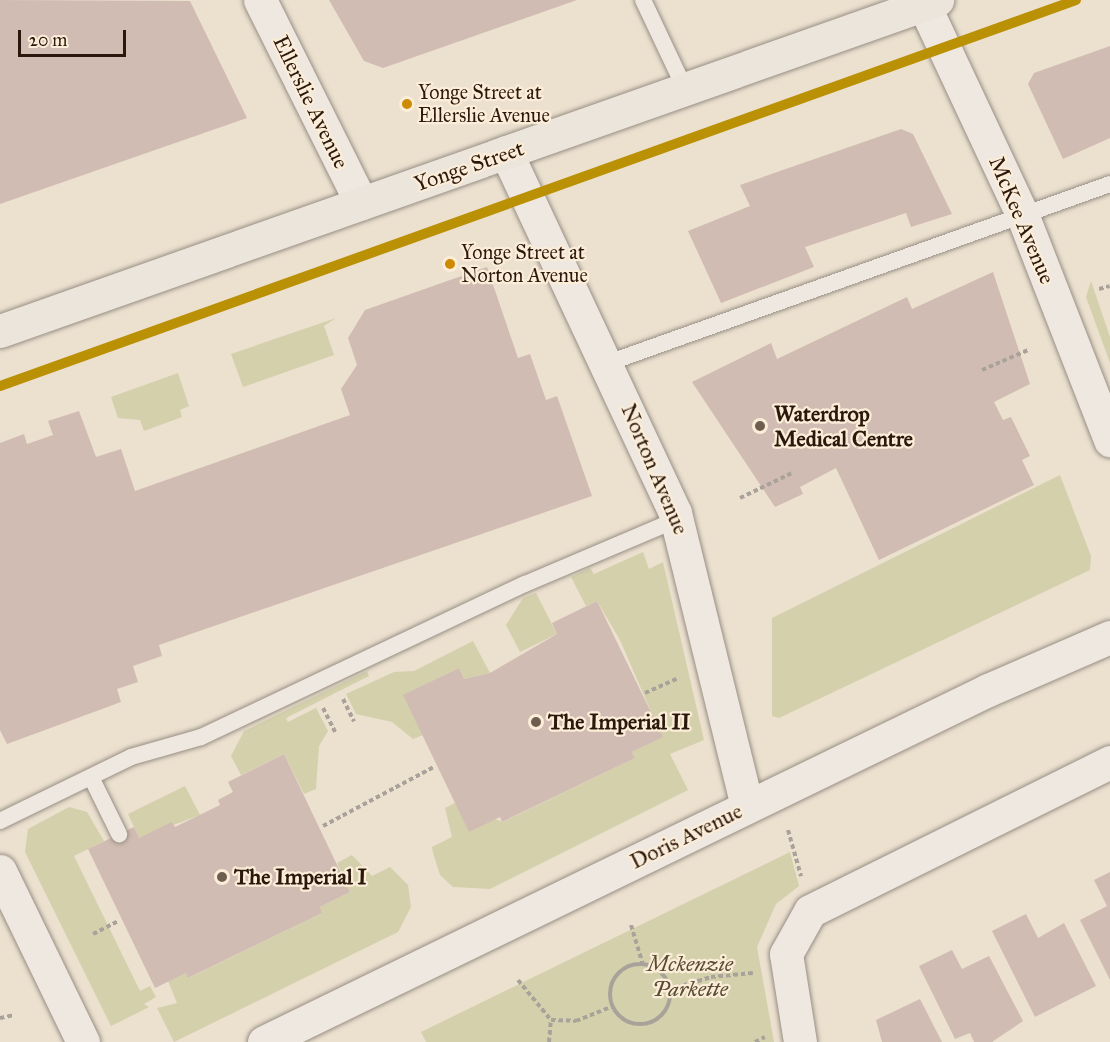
<!DOCTYPE html>
<style>
body{margin:0}
#map{position:relative;width:1110px;height:1042px;overflow:hidden;background:#ece0cf;font-family:"IM FELL Great Primer",serif}
div>[style]{position:absolute}
.green>*{inset:0;background:#d4d0ac}
.building>*{inset:0;background:#d1bcb3}
.path>*{height:4px;margin-top:-2px;transform-origin:0;background:repeating-linear-gradient(90deg,#a9a29a 0 4.5px,transparent 0 7.5px)}
.path>.ring{margin:-2px;padding:0;box-sizing:content-box;background:none;border:4px solid #a9a29a;border-radius:50%}
.roads{filter:drop-shadow(0 0 2px #978f84) drop-shadow(0 0 2px #978f84)}
.lane>*{height:16px;margin:-8px;padding:0 8px;transform-origin:8px;border-radius:8px;background:#efe8e0}
.street>*{height:33px;margin:-16.5px;padding:0 16.5px;transform-origin:16.5px;border-radius:16.5px;background:#efe8e0}
.secondary>*{height:33px;margin:-16.5px;padding:0 16.5px;transform-origin:16.5px;border-radius:16.5px;background:#efe8e0}
.primary>*{height:33px;margin:-16.5px;padding:0 16.5px;transform-origin:16.5px;border-radius:16.5px;background:#ece5db}
.metro-1>*{height:10px;margin:-5px;padding:0 5px;transform-origin:5px;border-radius:5px;background:#ba9004}
.dots>*{width:16px;height:16px;translate:-50% -50%;box-sizing:border-box;border:3px solid #fbedd7;border-radius:50%}
span{translate:-50% -50%;white-space:nowrap;text-align:center;line-height:1.15;-webkit-text-stroke:4.5px #fbedd7;paint-order:stroke}
.bus-label{font-size:20px;color:#2b180c}
.left{translate:0 -50%;text-align:left}
.street-label{font-size:22px;color:#2b180c}
.poi-label{font-size:22px;color:#2b180c;font-weight:700}
.park-label{font-size:22px;color:#584b34;font-style:italic}
.scale{position:absolute;left:18px;top:30px;width:108px;height:27px;box-sizing:border-box;border:3px solid #2b180c;border-top:0;padding-left:8px;font-size:18px;line-height:21px;white-space:nowrap;color:#2b180c;-webkit-text-stroke:4px #fbedd7;paint-order:stroke}
</style>
<div id="map">
<div class="green">
<div style="clip-path:polygon(1091px 281px,1110px 337px,1110px 363px,1086px 297px)"></div>
<div style="clip-path:polygon(336px 318px,324px 326px,334px 355px,243px 387px,231px 354px)"></div>
<div style="clip-path:polygon(178px 373px,189px 406px,180px 410px,182px 417px,144px 431px,140px 420px,118px 418px,111px 397px)"></div>
<div style="clip-path:polygon(1060px 475px,1091px 556px,1090px 570px,779px 718px,772px 716px,772px 618px)"></div>
<div style="clip-path:polygon(643px 552px,649px 569px,663px 562px,704px 740px,670px 754px,688px 790px,490px 889px,453px 887px,440px 875px,433px 853px,432px 847px,452px 837px,445px 808px,455px 803px,503px 822px,635px 758px,632px 752px,662px 737px,620px 640px,597px 601px,586px 606px,571px 577px,590px 568px,594px 574px)"></div>
<div style="clip-path:polygon(536px 593px,557px 634px,520px 652px,506px 625px,523px 598px)"></div>
<div style="clip-path:polygon(473px 641px,490px 673px,464px 679px,459px 668px,404px 695px,423px 735px,413px 739px,392px 722px,356px 714px,346px 694px,394px 672px,414px 671px)"></div>
<div style="clip-path:polygon(367px 671px,369px 676px,286px 718px,288px 722px,316px 708px,328px 731px,319px 746px,316px 789px,304px 794px,284px 754px,241px 775px,231px 756px,244px 731px)"></div>
<div style="clip-path:polygon(185px 786px,200px 815px,139px 838px,128px 814px)"></div>
<div style="clip-path:polygon(69px 807px,87px 812px,104px 841px,74px 856px,140px 991px,150px 986px,156px 997px,144px 1004px,149px 1007px,111px 1026px,25px 852px,28px 829px)"></div>
<div style="clip-path:polygon(790px 852px,799px 886px,776px 904px,757px 947px,774px 1042px,426px 1042px,421px 1032px)"></div>
<div style="clip-path:polygon(352px 855px,372px 876px,390px 867px,408px 885px,411px 907px,398px 932px,174px 1042px,157px 1008px,177px 1003px,168px 981px,186px 973px,189px 978px,322px 913px,320px 907px,350px 892px,337px 863px)"></div>
</div>
<div class="building">
<div style="clip-path:polygon(0 0,190px 1px,247px 118px,0 204px)"></div>
<div style="clip-path:polygon(329px 0,577px 0,383px 68px,364px 61px)"></div>
<div style="clip-path:polygon(1110px 46px,1110px 138px,1063px 159px,1028px 84px,1034px 73px)"></div>
<div style="clip-path:polygon(901px 129px,913px 134px,952px 214px,911px 227px,906px 213px,805px 247px,814px 267px,721px 303px,688px 231px,750px 206px,740px 185px)"></div>
<div style="clip-path:polygon(487px 267px,518px 358px,530px 354px,546px 400px,557px 396px,592px 496px,159px 645px,162px 656px,133px 666px,138px 682px,117px 689px,121px 702px,7px 744px,0 730px,0 443px,24px 434px,27px 444px,53px 435px,48px 421px,79px 411px,96px 457px,121px 449px,135px 491px,350px 415px,341px 389px,357px 365px,348px 338px,365px 310px)"></div>
<div style="clip-path:polygon(993px 272px,1030px 384px,994px 402px,1003px 420px,1011px 417px,1030px 456px,1022px 460px,1034px 485px,879px 560px,836px 468px,800px 487px,803px 494px,775px 507px,692px 382px,771px 343px,777px 359px,907px 297px,912px 309px)"></div>
<div style="clip-path:polygon(597px 601px,663px 737px,632px 752px,635px 758px,502px 822px,500px 817px,469px 832px,403px 695px,459px 668px,464px 679px,490px 673px,557px 634px,552px 623px)"></div>
<div style="clip-path:polygon(284px 754px,350px 892px,320px 907px,322px 913px,188px 978px,186px 973px,155px 988px,88px 849px,134px 827px,139px 838px,172px 822px,175px 827px,220px 805px,218px 800px,233px 792px,228px 782px)"></div>
<div style="clip-path:polygon(1110px 872px,1110px 980px,1080px 920px,1107px 906px,1094px 880px)"></div>
<div style="clip-path:polygon(1026px 914px,1038px 938px,1064px 923px,1096px 986px,1035px 1017px,992px 931px)"></div>
<div style="clip-path:polygon(952px 950px,962px 969px,989px 956px,1023px 1021px,992px 1042px,974px 1042px,970px 1033px,955px 1039px,919px 966px)"></div>
<div style="clip-path:polygon(920px 999px,942px 1042px,882px 1042px,876px 1020px)"></div>
</div>
<div class="path">
<div style="left:1099px;top:289px;width:11px;rotate:-15deg"></div>
<div style="left:982px;top:370px;width:50px;rotate:-23.5deg"></div>
<div style="left:740px;top:498px;width:60px;rotate:-25.7deg"></div>
<div style="left:645px;top:693px;width:37px;rotate:-24deg"></div>
<div style="left:343px;top:699px;width:25px;rotate:64deg"></div>
<div style="left:323px;top:708px;width:27px;rotate:63deg"></div>
<div style="left:323px;top:826px;width:126px;rotate:-28deg"></div>
<div style="left:788px;top:830px;width:48px;rotate:74.2deg"></div>
<div style="left:631px;top:925px;width:42px;rotate:73.3deg"></div>
<div style="left:93px;top:934px;width:29px;rotate:-27deg"></div>
<div class="ring" style="left:610px;top:964px;width:56px;height:56px"></div>
<div style="left:518px;top:980px;width:52px;rotate:50.5deg"></div>
<div style="left:551px;top:1020px;width:25px;rotate:2deg"></div>
<div style="left:576px;top:1021px;width:40px;rotate:-22deg"></div>
<div style="left:669px;top:990px;width:44px;rotate:-17.2deg"></div>
<div style="left:711px;top:977px;width:42px;rotate:-5.4deg"></div>
<div style="left:0;top:1018px;width:14px;rotate:-12deg"></div>
<div style="left:549px;top:1042px;width:22px;rotate:-85deg"></div>
<div style="left:755px;top:1042px;width:11px;rotate:-27deg"></div>
</div>
<div class="roads">
<div class="lane">
<div style="left:643px;top:0;width:98px;rotate:64.7deg"></div>
<div style="left:608px;top:363px;width:533px;rotate:-19.62deg"></div>
<div style="left:91px;top:777px;width:64px;rotate:63.8deg"></div>
<div style="left:0;top:821px;width:146px;rotate:-26deg"></div>
<div style="left:131px;top:757px;width:73px;rotate:-15.9deg"></div>
<div style="left:201px;top:737px;width:358px;rotate:-25.3deg"></div>
<div style="left:525px;top:584px;width:166px;rotate:-23deg"></div>
</div>
<div class="street">
<div style="left:260px;top:0;width:227px;rotate:63.5deg"></div>
<div style="left:924px;top:5px;width:231px;rotate:64.9deg"></div>
<div style="left:1022px;top:214px;width:243px;rotate:68.7deg"></div>
<div style="left:506px;top:152px;width:399px;rotate:64.9deg"></div>
<div style="left:675px;top:513px;width:302px;rotate:76.2deg"></div>
<div style="left:0;top:871px;width:190px;rotate:64.1deg"></div>
<div style="left:800px;top:1042px;width:89px;rotate:-99deg"></div>
<div style="left:786px;top:954px;width:49px;rotate:-60.8deg"></div>
<div style="left:810px;top:911px;width:335px;rotate:-26.4deg"></div>
</div>
<div class="secondary">
<div style="left:264px;top:1042px;width:805px;rotate:-25.93deg"></div>
<div style="left:988px;top:690px;width:133px;rotate:-23.5deg"></div>
</div>
<div class="primary">
<div style="left:0;top:331px;width:994px;rotate:-19.46deg"></div>
</div>
</div>
<div class="metro-1">
<div style="left:0;top:386px;width:1143px;rotate:-19.73deg"></div>
</div>
<div class="dots">
<div style="left:407px;top:104px;background:#ce8a02"></div>
<div style="left:450px;top:264px;background:#ce8a02"></div>
<div style="left:760px;top:426px;background:#6f5e50"></div>
<div style="left:536px;top:722px;background:#6f5e50"></div>
<div style="left:222px;top:877px;background:#6f5e50"></div>
</div>
<div class="bus-label">
<span class="left" style="left:418px;top:104px">Yonge Street at<br>Ellerslie Avenue</span>
<span class="left" style="left:461px;top:264px">Yonge Street at<br>Norton Avenue</span>
</div>
<div class="street-label">
<span style="left:311px;top:102px;rotate:64deg">Ellerslie Avenue</span>
<span style="left:469px;top:166px;rotate:-19deg">Yonge Street</span>
<span style="left:1022px;top:220px;rotate:67deg">McKee Avenue</span>
<span style="left:655px;top:469px;rotate:67deg">Norton Avenue</span>
<span style="left:686px;top:836px;rotate:-26deg">Doris Avenue</span>
</div>
<div class="poi-label">
<span class="left" style="left:774px;top:426px">Waterdrop<br>Medical Centre</span>
<span class="left" style="left:548px;top:722px">The Imperial II</span>
<span class="left" style="left:234px;top:877px">The Imperial I</span>
</div>
<div class="park-label">
<span style="left:690px;top:976px">Mckenzie<br>Parkette</span>
</div>
<div class="scale">20 m</div>
</div>
